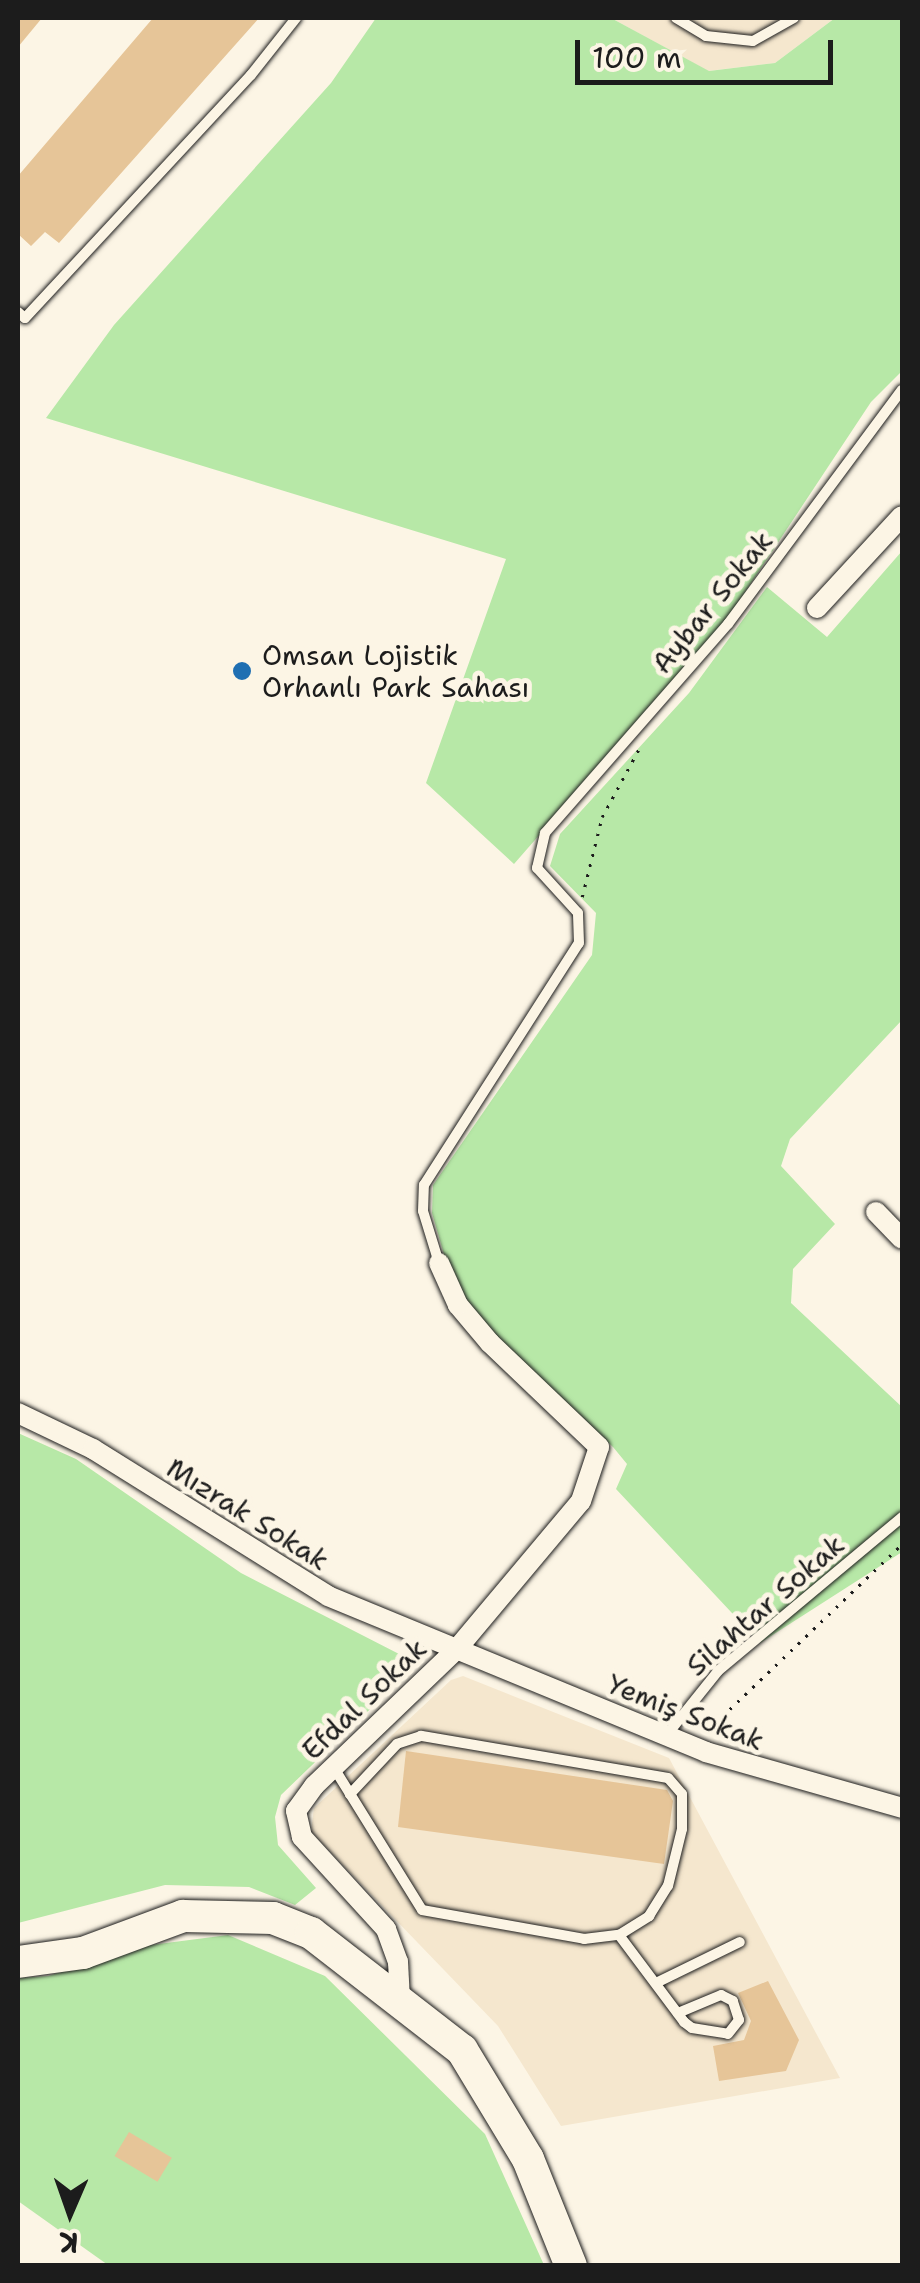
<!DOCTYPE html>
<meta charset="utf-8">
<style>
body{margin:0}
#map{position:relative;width:920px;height:2283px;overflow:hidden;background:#fcf5e5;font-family:"Shantell Sans",sans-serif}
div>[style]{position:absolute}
.built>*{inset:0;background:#f5e7ce}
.green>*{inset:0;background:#b7e8a7}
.building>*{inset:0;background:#e6c598;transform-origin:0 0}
.path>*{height:2.5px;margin-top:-1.25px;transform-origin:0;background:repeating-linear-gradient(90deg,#1c1c1c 0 2.5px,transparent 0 10.5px)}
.roads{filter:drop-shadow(0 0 2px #1c1c1c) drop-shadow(0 0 2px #1c1c1c)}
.service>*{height:10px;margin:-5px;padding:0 5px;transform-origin:5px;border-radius:5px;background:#fcf5e5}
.minor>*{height:20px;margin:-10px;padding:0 10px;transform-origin:10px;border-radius:10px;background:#fcf5e5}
.primary>*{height:32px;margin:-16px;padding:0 16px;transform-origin:16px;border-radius:16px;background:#fcf5e5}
.dots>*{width:28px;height:28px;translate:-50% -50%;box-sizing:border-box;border:5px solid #fcf5e5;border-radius:50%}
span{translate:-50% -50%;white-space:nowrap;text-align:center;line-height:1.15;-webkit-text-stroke:10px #fcf5e5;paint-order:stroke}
.street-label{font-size:28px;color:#1c1c1c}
.poi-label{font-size:28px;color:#1c1c1c}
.left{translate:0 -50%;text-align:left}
.frame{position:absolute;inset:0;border:20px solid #1c1c1c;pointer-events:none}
.north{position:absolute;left:20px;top:2163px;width:100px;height:100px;-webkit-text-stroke:8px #fcf5e5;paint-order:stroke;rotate:182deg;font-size:28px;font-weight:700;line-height:40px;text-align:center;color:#1c1c1c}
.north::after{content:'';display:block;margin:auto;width:35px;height:45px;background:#1c1c1c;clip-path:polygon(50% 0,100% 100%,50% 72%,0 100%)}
.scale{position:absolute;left:575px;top:40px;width:258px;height:45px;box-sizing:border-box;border:5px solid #1c1c1c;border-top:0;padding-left:12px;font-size:30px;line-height:35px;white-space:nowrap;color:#1c1c1c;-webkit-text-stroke:8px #fcf5e5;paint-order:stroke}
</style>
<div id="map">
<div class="built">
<div style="clip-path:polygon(611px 18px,835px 18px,775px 63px,708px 71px)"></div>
<div style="clip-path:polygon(463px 1676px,669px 1758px,840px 2078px,561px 2126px,498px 2026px,311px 1832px,314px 1808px,451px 1680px)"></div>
</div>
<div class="green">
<div style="clip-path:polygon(376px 18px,611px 18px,709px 71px,775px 63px,835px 18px,902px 18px,902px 371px,871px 402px,726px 621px,514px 864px,426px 783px,506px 559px,46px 418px,114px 325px,331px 83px)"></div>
<div style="clip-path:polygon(902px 551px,902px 1020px,790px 1139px,781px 1166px,835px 1224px,793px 1269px,791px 1303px,902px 1407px,902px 1552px,760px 1643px,616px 1489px,627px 1464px,613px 1447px,479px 1322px,449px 1272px,432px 1213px,433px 1185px,592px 955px,596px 913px,550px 866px,560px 834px,689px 693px,767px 587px,827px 637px)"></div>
<div style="clip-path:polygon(18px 1433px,76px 1459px,241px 1573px,401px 1655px,406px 1669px,392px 1688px,281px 1795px,275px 1817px,278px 1845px,316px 1888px,295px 1905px,249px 1887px,165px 1885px,18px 1923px)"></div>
<div style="clip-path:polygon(228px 1935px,325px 1976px,485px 2134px,544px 2265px,108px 2265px,18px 2201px,18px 1978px,48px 1976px,151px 1945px)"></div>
</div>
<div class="building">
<div style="clip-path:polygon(18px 18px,42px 18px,18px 47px)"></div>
<div style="clip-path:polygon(153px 18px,259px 18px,59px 243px,45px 232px,31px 246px,18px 234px,18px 176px)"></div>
<div style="clip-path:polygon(406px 1751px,667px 1790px,673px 1801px,664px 1864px,398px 1827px)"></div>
<div style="clip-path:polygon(768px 1981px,799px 2040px,786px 2071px,719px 2081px,713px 2046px,744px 2040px,751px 2021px,738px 1993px)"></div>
<div style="left:129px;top:2132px;width:50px;height:28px;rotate:31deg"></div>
</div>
<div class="path">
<div style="left:582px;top:897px;width:82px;rotate:-76deg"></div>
<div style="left:602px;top:817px;width:80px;rotate:-61.5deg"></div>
<div style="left:707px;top:1731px;width:270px;rotate:-43.8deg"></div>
</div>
<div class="roads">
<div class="service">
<div style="left:676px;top:18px;width:35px;rotate:31deg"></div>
<div style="left:706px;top:36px;width:47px;rotate:6.1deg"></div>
<div style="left:753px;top:41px;width:47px;rotate:-29.3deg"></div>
<div style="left:18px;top:312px;width:9px;rotate:41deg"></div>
<div style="left:25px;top:318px;width:332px;rotate:-47.1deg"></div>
<div style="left:251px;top:75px;width:73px;rotate:-51.7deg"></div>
<div style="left:439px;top:1263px;width:54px;rotate:-107.1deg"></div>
<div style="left:423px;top:1211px;width:26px;rotate:-88deg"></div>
<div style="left:424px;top:1185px;width:287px;rotate:-57.4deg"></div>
<div style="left:579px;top:943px;width:30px;rotate:-92deg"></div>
<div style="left:578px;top:913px;width:61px;rotate:-132.3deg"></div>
<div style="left:537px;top:868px;width:36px;rotate:-77deg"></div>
<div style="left:545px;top:833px;width:278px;rotate:-48.8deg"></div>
<div style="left:728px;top:624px;width:292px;rotate:-53.4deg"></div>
<div style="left:666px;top:1736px;width:83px;rotate:-51.3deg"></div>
<div style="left:718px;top:1671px;width:240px;rotate:-39.9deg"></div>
<div style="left:334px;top:1768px;width:167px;rotate:58.2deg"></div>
<div style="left:422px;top:1910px;width:165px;rotate:10.1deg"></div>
<div style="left:584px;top:1939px;width:35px;rotate:-7deg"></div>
<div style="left:619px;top:1935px;width:36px;rotate:-32deg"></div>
<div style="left:649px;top:1916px;width:36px;rotate:-58deg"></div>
<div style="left:668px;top:1886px;width:59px;rotate:-76.2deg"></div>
<div style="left:682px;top:1829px;width:35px;rotate:-90deg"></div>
<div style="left:682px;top:1794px;width:21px;rotate:-131deg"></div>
<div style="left:668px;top:1778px;width:251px;rotate:-170.3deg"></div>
<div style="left:421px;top:1736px;width:25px;rotate:162deg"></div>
<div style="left:397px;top:1744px;width:69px;rotate:133.2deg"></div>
<div style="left:619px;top:1935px;width:109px;rotate:53.2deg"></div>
<div style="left:684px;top:2022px;width:10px;rotate:37deg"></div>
<div style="left:692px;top:2028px;width:36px;rotate:9deg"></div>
<div style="left:728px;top:2034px;width:18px;rotate:-52deg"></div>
<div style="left:739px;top:2020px;width:20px;rotate:-108deg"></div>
<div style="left:733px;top:2001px;width:13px;rotate:-153deg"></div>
<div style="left:721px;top:1995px;width:47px;rotate:157.3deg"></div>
<div style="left:658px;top:1982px;width:91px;rotate:-26deg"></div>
</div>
<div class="minor">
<div style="left:817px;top:608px;width:125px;rotate:-47.3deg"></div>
<div style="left:876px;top:1212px;width:37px;rotate:46deg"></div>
<div style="left:18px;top:1413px;width:83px;rotate:25.6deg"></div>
<div style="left:93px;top:1449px;width:277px;rotate:32deg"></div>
<div style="left:328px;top:1596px;width:409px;rotate:22.4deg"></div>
<div style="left:706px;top:1752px;width:204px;rotate:15.9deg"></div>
<div style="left:400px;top:2000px;width:38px;rotate:-93deg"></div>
<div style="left:398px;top:1962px;width:35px;rotate:-110deg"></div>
<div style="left:386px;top:1929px;width:125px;rotate:-132.4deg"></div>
<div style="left:302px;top:1837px;width:27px;rotate:-103deg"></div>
<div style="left:296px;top:1811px;width:31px;rotate:-54deg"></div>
<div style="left:314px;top:1786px;width:197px;rotate:-43.8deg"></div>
<div style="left:456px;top:1650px;width:194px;rotate:-50deg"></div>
<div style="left:581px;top:1501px;width:57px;rotate:-71.6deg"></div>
<div style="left:599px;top:1447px;width:151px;rotate:-136.3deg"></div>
<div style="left:490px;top:1343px;width:50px;rotate:-130.1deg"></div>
<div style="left:458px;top:1305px;width:46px;rotate:-114.3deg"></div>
</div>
<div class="primary">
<div style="left:18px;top:1962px;width:66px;rotate:-7.9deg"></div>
<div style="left:83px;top:1953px;width:107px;rotate:-20.3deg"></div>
<div style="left:183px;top:1916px;width:90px;rotate:1.3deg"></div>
<div style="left:273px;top:1918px;width:41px;rotate:21.5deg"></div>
<div style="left:311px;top:1933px;width:191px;rotate:37.8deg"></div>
<div style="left:462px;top:2050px;width:127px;rotate:58.8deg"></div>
<div style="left:528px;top:2159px;width:115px;rotate:68.1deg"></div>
</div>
</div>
<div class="dots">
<div style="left:242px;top:671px;background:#1f6fb2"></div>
</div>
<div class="street-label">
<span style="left:712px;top:602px;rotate:-51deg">Aybar Sokak</span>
<span style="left:248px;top:1514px;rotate:32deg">Mızrak Sokak</span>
<span style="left:765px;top:1605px;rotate:-41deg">Silahtar Sokak</span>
<span style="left:364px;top:1699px;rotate:-44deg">Efdal Sokak</span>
<span style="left:686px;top:1712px;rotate:21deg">Yemiş Sokak</span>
</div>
<div class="poi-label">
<span class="left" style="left:262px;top:671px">Omsan Lojistik<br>Orhanlı Park Sahası</span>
</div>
<div class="frame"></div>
<div class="north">K</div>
<div class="scale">100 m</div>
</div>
